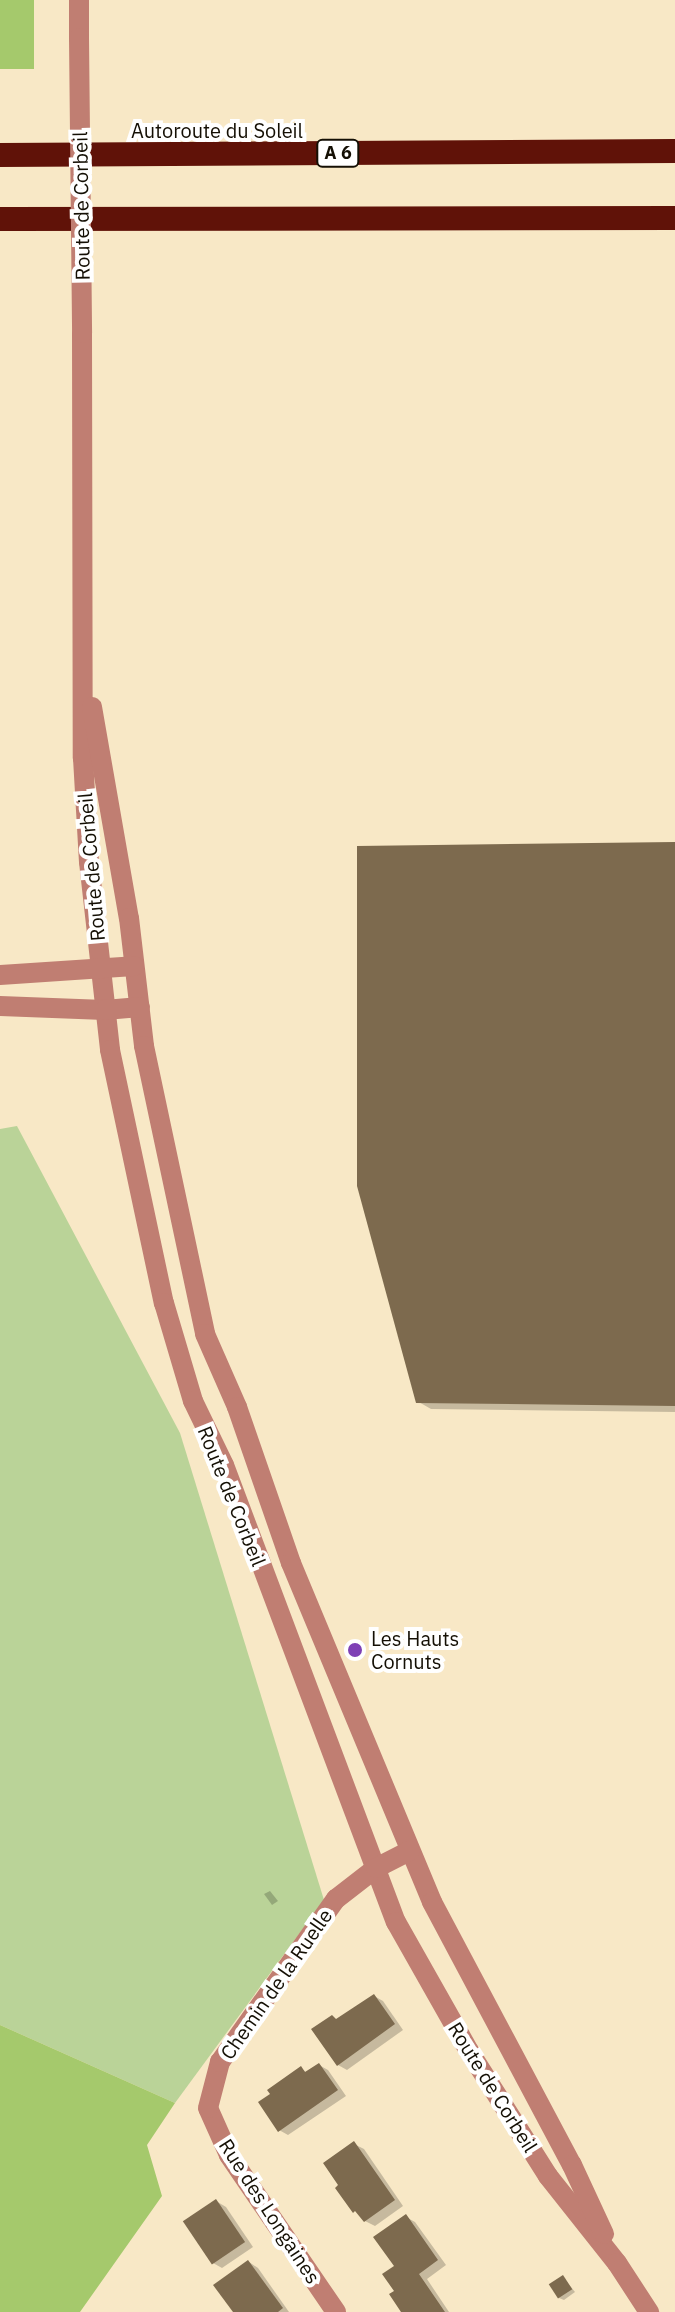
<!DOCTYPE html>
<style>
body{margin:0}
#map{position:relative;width:675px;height:2312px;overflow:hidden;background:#f8e8c6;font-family:"IBM Plex Sans",sans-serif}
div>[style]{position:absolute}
.green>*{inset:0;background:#bad398}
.forest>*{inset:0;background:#a5c96c;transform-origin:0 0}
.shadow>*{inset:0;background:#0003}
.building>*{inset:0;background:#7d6a4e;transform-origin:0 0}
.minor>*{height:20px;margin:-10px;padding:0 10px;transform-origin:10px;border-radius:10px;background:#c07e72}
.highway>*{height:24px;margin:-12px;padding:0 12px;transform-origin:12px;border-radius:12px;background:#601208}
.minor-bridge>*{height:20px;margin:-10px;padding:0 10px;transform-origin:10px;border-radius:10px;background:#c07e72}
.dots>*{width:22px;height:22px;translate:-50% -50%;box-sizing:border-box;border:4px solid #fff;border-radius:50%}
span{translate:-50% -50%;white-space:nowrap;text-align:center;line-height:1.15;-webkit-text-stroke:8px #fff;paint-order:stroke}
.shield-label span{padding:2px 6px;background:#fff;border:2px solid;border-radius:6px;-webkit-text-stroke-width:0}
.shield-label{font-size:18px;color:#140f04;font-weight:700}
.street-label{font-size:20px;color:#140f04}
.poi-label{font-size:20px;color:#140f04}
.left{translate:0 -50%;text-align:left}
</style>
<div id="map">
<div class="green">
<div style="clip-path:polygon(17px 1126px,180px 1433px,324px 1900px,175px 2103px,0 2025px,0 1129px)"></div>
</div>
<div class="forest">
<div style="left:0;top:0;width:34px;height:69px"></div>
<div style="clip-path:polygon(0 2025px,175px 2103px,147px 2145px,162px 2196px,80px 2312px,0 2312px)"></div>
</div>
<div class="shadow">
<div style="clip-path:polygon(675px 844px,675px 1412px,431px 1409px,417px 1401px)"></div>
<div style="clip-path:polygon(270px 1891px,278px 1901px,272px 1905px,264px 1894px)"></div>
<div style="clip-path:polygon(374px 1996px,383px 2001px,403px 2030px,347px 2070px,338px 2065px)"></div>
<div style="clip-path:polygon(319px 2065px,328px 2070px,346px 2096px,288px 2135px,279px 2130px,302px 2069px,307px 2073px)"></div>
<div style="clip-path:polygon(354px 2144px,364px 2149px,403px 2206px,375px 2226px,365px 2221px)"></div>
<div style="clip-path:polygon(216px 2201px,226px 2207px,253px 2247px,222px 2268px,213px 2263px,185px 2223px)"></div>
<div style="clip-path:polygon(406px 2217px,415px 2222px,446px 2265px,427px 2279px,449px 2312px,404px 2312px,397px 2292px,397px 2267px)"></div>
<div style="clip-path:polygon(249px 2262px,258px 2268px,289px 2312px,235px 2312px)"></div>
<div style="clip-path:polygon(563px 2277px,575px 2292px,564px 2300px,559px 2298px)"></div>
</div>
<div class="building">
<div style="clip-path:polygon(675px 842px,675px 1406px,416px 1403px,357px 1186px,357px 846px)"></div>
<div style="clip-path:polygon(374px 1994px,395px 2024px,337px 2066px,311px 2029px,332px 2015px,336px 2019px)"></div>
<div style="clip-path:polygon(319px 2063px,338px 2090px,278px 2132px,258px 2102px,270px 2094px,267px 2090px,301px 2066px,305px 2072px)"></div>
<div style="clip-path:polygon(354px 2141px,395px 2200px,364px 2222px,355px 2211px,353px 2213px,335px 2188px,338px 2185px,323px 2163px)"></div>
<div style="left:216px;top:2199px;width:52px;height:40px;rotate:56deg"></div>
<div style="clip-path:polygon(406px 2214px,438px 2260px,419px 2274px,445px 2312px,401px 2312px,389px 2294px,394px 2291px,382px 2274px,394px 2266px,373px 2237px)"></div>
<div style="clip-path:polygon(248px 2260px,283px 2308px,278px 2312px,233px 2312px,213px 2285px)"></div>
<div style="left:563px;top:2275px;width:17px;height:17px;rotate:57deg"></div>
</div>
<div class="minor">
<div style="left:79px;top:0;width:38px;rotate:90deg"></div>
<div style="left:82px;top:333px;width:425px;rotate:89.9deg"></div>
<div style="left:83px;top:758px;width:104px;rotate:86.7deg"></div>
<div style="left:89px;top:862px;width:189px;rotate:83.6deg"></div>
<div style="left:110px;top:1050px;width:259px;rotate:78deg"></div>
<div style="left:164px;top:1303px;width:102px;rotate:73.5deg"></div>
<div style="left:193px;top:1401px;width:71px;rotate:64.2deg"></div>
<div style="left:224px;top:1465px;width:488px;rotate:69.4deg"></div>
<div style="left:396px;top:1922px;width:148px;rotate:60.5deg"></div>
<div style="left:469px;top:2051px;width:148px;rotate:57.7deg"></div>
<div style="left:548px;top:2176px;width:111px;rotate:51.6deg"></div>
<div style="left:617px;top:2263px;width:59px;rotate:56.9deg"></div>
<div style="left:92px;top:707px;width:214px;rotate:80.1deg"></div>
<div style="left:129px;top:918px;width:129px;rotate:83.3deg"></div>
<div style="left:144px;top:1046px;width:294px;rotate:78deg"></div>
<div style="left:205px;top:1334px;width:80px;rotate:66.3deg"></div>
<div style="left:237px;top:1407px;width:165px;rotate:70.9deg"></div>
<div style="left:291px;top:1563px;width:367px;rotate:67.4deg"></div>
<div style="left:432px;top:1902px;width:298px;rotate:62deg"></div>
<div style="left:572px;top:2165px;width:76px;rotate:65.1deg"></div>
<div style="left:0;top:975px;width:134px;rotate:-3.8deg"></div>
<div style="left:0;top:1006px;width:105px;rotate:2.2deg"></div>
<div style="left:105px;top:1010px;width:35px;rotate:-5deg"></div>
<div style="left:336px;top:2312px;width:190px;rotate:-124.3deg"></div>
<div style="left:229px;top:2155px;width:51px;rotate:-114.1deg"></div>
<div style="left:208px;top:2108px;width:48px;rotate:-75.4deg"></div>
<div style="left:220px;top:2062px;width:200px;rotate:-54.6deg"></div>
<div style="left:336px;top:1899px;width:51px;rotate:-37.8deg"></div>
<div style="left:376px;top:1868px;width:38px;rotate:-27deg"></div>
</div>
<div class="highway">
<div style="left:0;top:155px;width:675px;rotate:-0.34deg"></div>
<div style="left:0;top:219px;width:675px;rotate:-0.08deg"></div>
</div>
<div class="minor-bridge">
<div style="left:79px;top:38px;width:295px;rotate:89.4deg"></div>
</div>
<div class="dots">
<div style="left:355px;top:1650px;background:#7e40b5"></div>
</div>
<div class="shield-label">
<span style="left:338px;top:153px">A 6</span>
</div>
<div class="street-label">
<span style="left:217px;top:130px">Autoroute du Soleil</span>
<span style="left:81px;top:206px;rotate:-91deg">Route de Corbeil</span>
<span style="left:91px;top:867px;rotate:-95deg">Route de Corbeil</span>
<span style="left:232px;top:1496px;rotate:68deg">Route de Corbeil</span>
<span style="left:276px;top:1984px;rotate:-55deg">Chemin de la Ruelle</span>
<span style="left:493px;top:2087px;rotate:58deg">Route de Corbeil</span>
<span style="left:270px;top:2211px;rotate:57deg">Rue des Longaines</span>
</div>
<div class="poi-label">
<span class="left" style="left:371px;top:1650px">Les Hauts<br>Cornuts</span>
</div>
</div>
